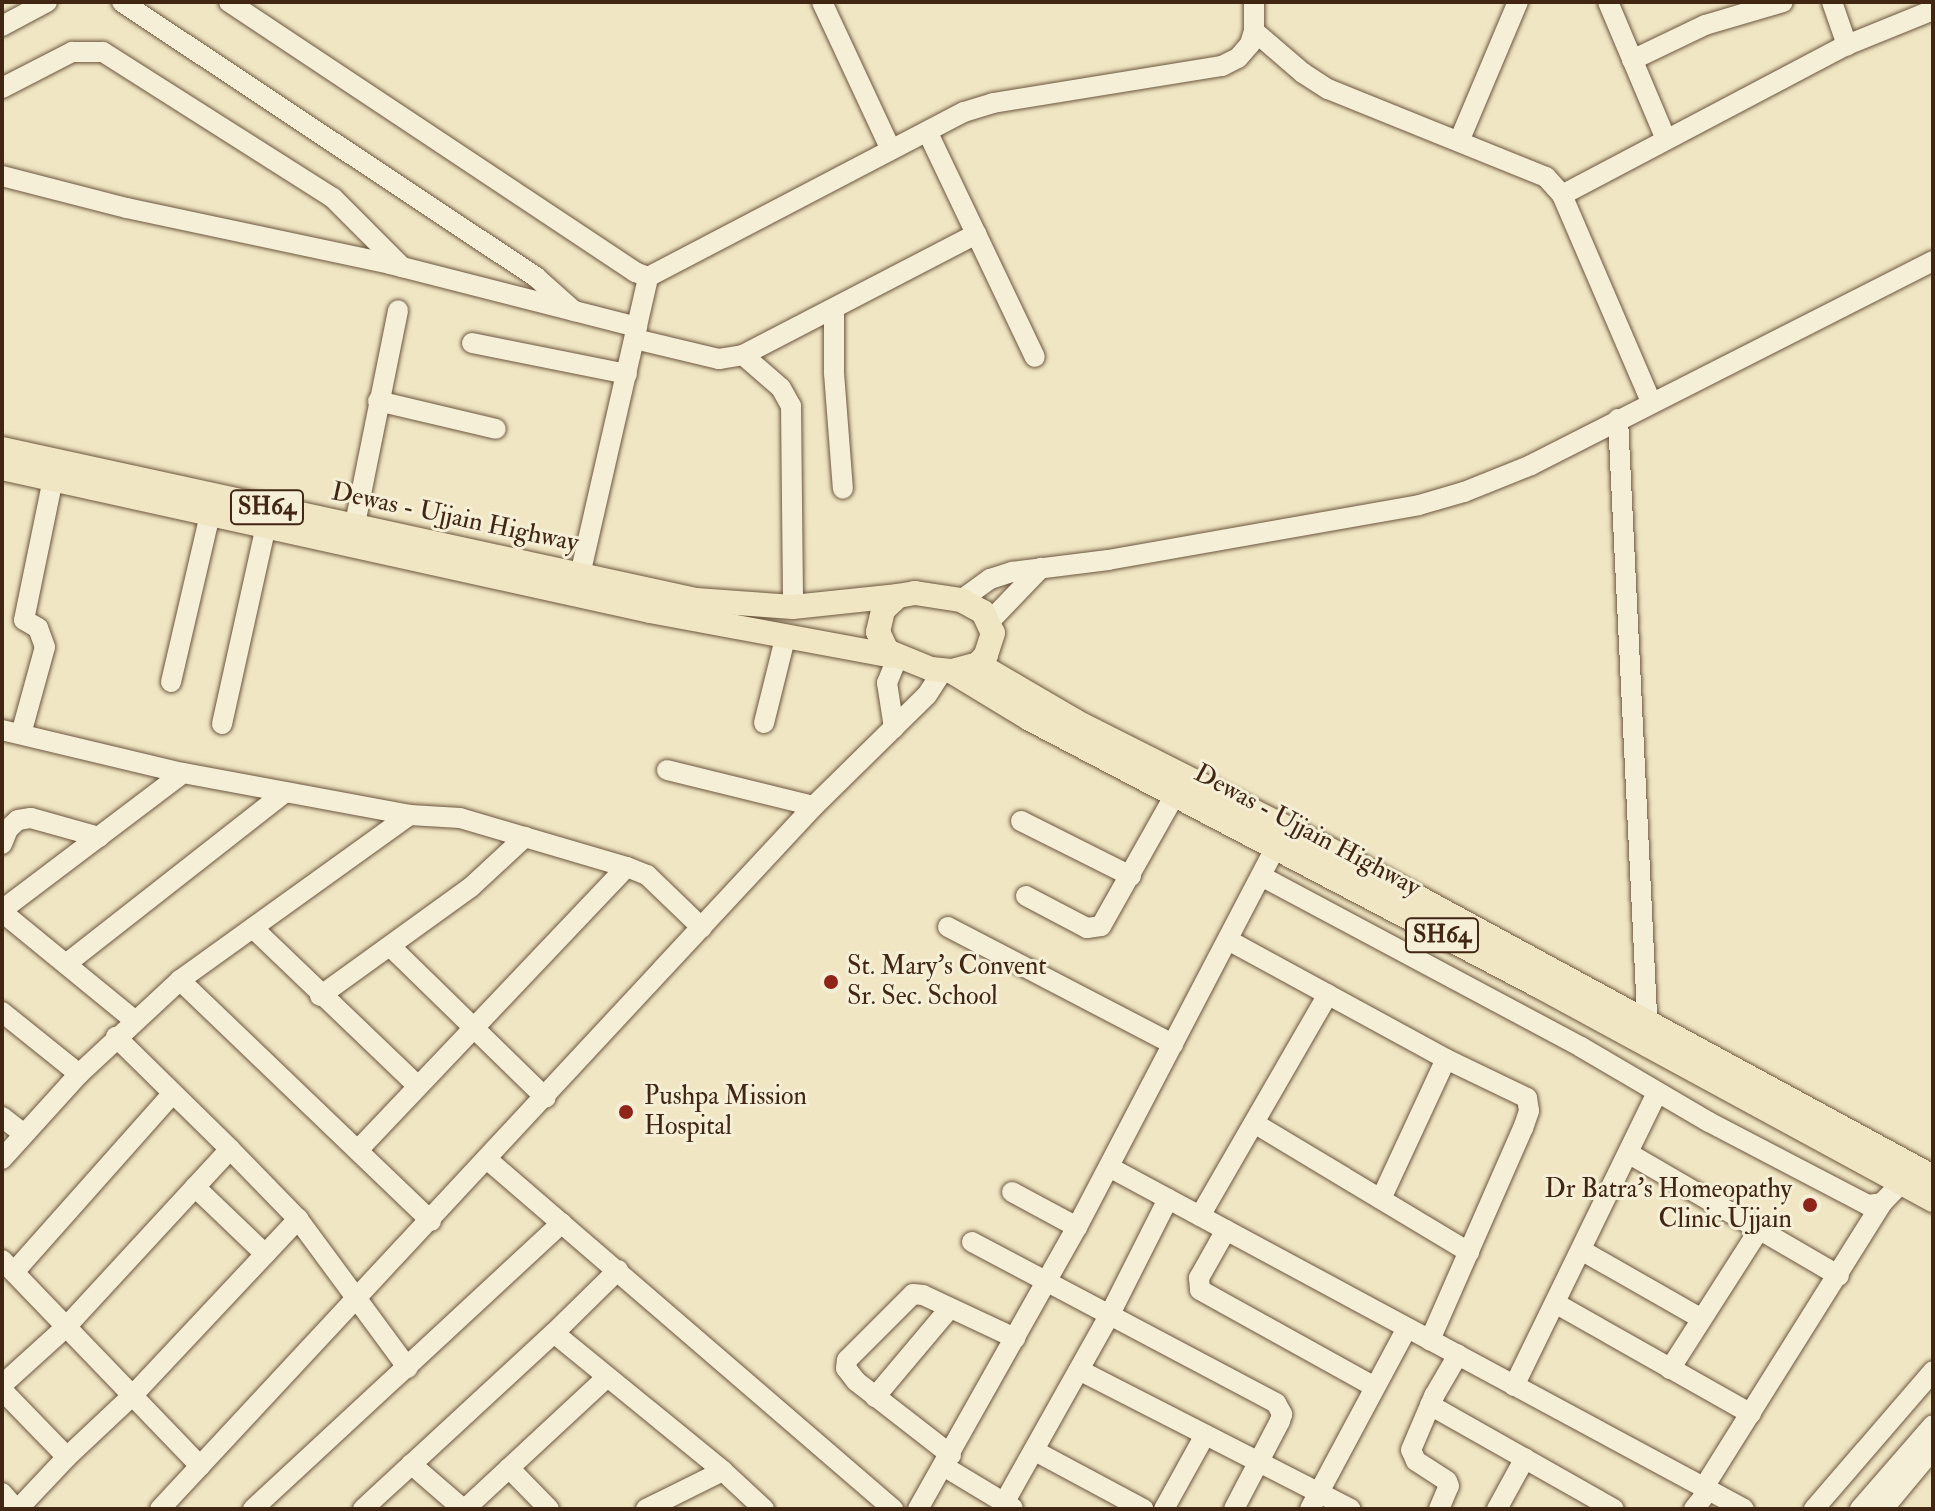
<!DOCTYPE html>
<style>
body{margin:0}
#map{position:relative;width:1935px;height:1511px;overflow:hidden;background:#f0e6c3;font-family:"IM FELL Double Pica",serif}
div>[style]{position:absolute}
.roads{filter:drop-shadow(0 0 2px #6c563f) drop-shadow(0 0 2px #6c563f)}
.minor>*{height:20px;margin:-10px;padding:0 10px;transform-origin:10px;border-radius:10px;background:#f5efd8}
.major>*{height:24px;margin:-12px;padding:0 12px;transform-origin:12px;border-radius:12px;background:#f0e6c3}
.dots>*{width:22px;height:22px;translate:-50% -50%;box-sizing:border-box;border:4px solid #f5efd8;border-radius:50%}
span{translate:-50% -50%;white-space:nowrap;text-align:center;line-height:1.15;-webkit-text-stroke:6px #f5efd8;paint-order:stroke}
.shield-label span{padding:2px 6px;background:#f5efd8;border:2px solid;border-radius:6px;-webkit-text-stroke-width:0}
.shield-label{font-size:24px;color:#402613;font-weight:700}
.street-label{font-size:26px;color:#402613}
.poi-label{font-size:26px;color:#402613}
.left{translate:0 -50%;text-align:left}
.right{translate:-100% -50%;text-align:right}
.frame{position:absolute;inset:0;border:4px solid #402613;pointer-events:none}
</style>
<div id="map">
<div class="roads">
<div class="minor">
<div style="left:122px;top:2px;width:498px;rotate:33.6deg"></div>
<div style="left:537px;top:278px;width:50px;rotate:41.7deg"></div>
<div style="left:229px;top:2px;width:488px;rotate:33.6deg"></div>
<div style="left:635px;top:272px;width:14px;rotate:21deg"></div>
<div style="left:648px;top:277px;width:356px;rotate:-27.6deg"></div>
<div style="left:964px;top:112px;width:30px;rotate:-17deg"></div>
<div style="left:993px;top:103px;width:232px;rotate:-9.2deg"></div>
<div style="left:1222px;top:66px;width:18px;rotate:-27deg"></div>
<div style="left:1238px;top:58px;width:18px;rotate:-49deg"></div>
<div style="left:1250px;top:44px;width:14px;rotate:-73deg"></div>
<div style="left:1254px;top:31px;width:29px;rotate:-90deg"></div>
<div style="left:822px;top:2px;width:163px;rotate:65deg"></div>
<div style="left:1608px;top:2px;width:149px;rotate:67.1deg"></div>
<div style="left:1832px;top:2px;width:46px;rotate:70.8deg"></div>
<div style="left:2px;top:26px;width:51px;rotate:-28.1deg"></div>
<div style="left:1254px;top:31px;width:65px;rotate:40.6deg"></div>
<div style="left:1303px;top:73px;width:30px;rotate:33deg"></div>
<div style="left:1328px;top:89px;width:235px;rotate:22deg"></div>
<div style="left:1546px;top:177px;width:24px;rotate:48deg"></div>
<div style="left:1562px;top:195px;width:225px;rotate:66.7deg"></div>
<div style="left:1632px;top:60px;width:81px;rotate:-25.6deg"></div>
<div style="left:1705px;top:25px;width:81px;rotate:-16.4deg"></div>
<div style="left:2px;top:88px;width:79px;rotate:-27.2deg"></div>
<div style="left:72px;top:52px;width:31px"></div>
<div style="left:103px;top:52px;width:272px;rotate:32.4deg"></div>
<div style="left:333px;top:198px;width:98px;rotate:45deg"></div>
<div style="left:928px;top:133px;width:248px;rotate:64.5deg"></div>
<div style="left:1460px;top:139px;width:149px;rotate:-67.1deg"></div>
<div style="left:2px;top:176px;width:129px;rotate:14.4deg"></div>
<div style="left:127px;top:208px;width:269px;rotate:12deg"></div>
<div style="left:390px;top:264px;width:255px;rotate:14.3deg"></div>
<div style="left:1562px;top:195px;width:322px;rotate:-27.8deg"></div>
<div style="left:1847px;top:45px;width:93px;rotate:-22.1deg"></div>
<div style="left:834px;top:309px;width:64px;rotate:90deg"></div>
<div style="left:834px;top:373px;width:116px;rotate:85.6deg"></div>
<div style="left:635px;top:339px;width:86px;rotate:13.4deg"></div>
<div style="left:719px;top:359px;width:24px;rotate:-9deg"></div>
<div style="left:743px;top:355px;width:263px;rotate:-27.4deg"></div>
<div style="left:472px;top:343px;width:158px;rotate:11.3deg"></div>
<div style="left:743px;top:355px;width:50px;rotate:41deg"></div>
<div style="left:781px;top:388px;width:21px;rotate:61deg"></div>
<div style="left:791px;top:406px;width:201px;rotate:89.4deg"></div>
<div style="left:378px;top:401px;width:121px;rotate:13.3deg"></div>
<div style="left:1618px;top:419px;width:617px;rotate:87.21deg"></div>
<div style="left:355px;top:524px;width:218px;rotate:-78.6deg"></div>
<div style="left:577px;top:588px;width:319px;rotate:-77.1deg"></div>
<div style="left:961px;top:600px;width:36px;rotate:-36deg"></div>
<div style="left:990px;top:579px;width:23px;rotate:-18deg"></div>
<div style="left:1012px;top:572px;width:97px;rotate:-7.1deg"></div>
<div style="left:1108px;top:560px;width:316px;rotate:-10deg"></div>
<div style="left:1419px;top:505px;width:47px;rotate:-16.1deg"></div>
<div style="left:1464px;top:492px;width:72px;rotate:-21.9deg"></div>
<div style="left:1531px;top:465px;width:451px;rotate:-26.9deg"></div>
<div style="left:990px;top:621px;width:74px;rotate:-46.1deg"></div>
<div style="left:171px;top:682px;width:172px;rotate:-76.9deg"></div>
<div style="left:764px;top:723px;width:91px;rotate:-76deg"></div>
<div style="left:222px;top:724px;width:203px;rotate:-77.5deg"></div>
<div style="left:894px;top:728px;width:46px;rotate:-98.8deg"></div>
<div style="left:887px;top:683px;width:27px;rotate:-68deg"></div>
<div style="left:2px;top:730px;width:186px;rotate:13.4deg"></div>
<div style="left:183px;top:773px;width:231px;rotate:10.5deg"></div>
<div style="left:21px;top:734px;width:90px;rotate:-74.6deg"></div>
<div style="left:45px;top:647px;width:20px;rotate:-110deg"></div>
<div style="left:38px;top:628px;width:16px;rotate:-150deg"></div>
<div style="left:24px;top:620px;width:144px;rotate:-78.4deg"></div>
<div style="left:667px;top:770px;width:151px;rotate:13.8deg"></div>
<div style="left:1021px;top:821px;width:123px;rotate:26.6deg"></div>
<div style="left:2px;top:844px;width:16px;rotate:-68deg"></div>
<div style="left:8px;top:829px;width:13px;rotate:-42deg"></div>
<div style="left:18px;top:820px;width:13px;rotate:-9deg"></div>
<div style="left:31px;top:818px;width:71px;rotate:15.6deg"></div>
<div style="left:1261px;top:876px;width:363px;rotate:28.1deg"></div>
<div style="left:1581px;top:1047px;width:148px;rotate:30.4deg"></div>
<div style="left:1709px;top:1122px;width:179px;rotate:27.6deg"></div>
<div style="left:1868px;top:1205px;width:14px;rotate:-8deg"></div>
<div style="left:1882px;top:1203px;width:28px;rotate:-46deg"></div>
<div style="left:1026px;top:896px;width:69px;rotate:27.7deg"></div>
<div style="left:1087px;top:928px;width:14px;rotate:-8deg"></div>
<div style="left:1101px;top:926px;width:153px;rotate:-60.6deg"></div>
<div style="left:2px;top:910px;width:227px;rotate:-37.1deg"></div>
<div style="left:2px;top:912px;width:171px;rotate:39.3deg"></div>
<div style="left:948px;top:927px;width:254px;rotate:27.5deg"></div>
<div style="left:253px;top:928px;width:228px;rotate:43.8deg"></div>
<div style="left:1228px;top:940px;width:248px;rotate:28.6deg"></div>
<div style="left:1446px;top:1059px;width:90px;rotate:25.7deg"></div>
<div style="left:1527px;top:1098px;width:13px;rotate:81deg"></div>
<div style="left:1529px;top:1111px;width:18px;rotate:109deg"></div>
<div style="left:1523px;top:1128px;width:232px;rotate:113.7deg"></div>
<div style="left:391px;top:947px;width:216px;rotate:44.3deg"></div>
<div style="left:66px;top:964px;width:278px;rotate:-38.1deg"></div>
<div style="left:320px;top:996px;width:186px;rotate:-35.8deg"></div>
<div style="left:471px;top:887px;width:74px;rotate:-42.8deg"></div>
<div style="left:2px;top:1012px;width:99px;rotate:38.8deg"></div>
<div style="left:2px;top:1117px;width:28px;rotate:38deg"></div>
<div style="left:1254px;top:1123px;width:251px;rotate:31deg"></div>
<div style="left:358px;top:1150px;width:390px;rotate:-46.5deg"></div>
<div style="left:1628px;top:1153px;width:244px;rotate:30.2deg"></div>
<div style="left:2px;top:1159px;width:115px;rotate:-47.8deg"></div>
<div style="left:79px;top:1074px;width:138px;rotate:-42.9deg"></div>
<div style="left:488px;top:1160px;width:535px;rotate:40.75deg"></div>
<div style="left:1109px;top:1167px;width:721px;rotate:28.31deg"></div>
<div style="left:195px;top:1187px;width:97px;rotate:43.7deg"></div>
<div style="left:1012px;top:1192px;width:74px;rotate:28.3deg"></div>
<div style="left:1381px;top:1199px;width:154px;rotate:-65.1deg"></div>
<div style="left:1200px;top:1216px;width:256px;rotate:-60deg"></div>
<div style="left:298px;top:1219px;width:185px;rotate:53.6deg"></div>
<div style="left:431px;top:1221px;width:348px;rotate:-136.2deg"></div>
<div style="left:180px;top:980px;width:283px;rotate:-35.7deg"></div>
<div style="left:410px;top:815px;width:50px;rotate:3.4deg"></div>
<div style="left:460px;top:818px;width:174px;rotate:16.4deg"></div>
<div style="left:627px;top:867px;width:22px;rotate:22deg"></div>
<div style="left:647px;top:875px;width:76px;rotate:43.9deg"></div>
<div style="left:1226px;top:1230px;width:55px;rotate:119.4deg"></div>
<div style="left:1199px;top:1278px;width:12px;rotate:85deg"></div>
<div style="left:1200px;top:1290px;width:200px;rotate:29deg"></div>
<div style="left:972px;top:1242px;width:344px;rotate:27.9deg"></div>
<div style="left:1276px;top:1403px;width:13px;rotate:61deg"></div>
<div style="left:1282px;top:1414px;width:7px;rotate:106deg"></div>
<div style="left:1280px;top:1421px;width:99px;rotate:117.6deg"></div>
<div style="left:1581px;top:1250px;width:139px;rotate:29.7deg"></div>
<div style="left:2px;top:1260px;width:286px;rotate:46.1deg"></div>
<div style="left:14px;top:1272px;width:239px;rotate:-48.4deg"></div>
<div style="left:1555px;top:1303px;width:225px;rotate:29.5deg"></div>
<div style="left:554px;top:1333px;width:90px;rotate:-44.5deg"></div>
<div style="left:1670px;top:1369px;width:167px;rotate:-57.4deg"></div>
<div style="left:1079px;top:1370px;width:305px;rotate:27.1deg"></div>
<div style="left:2px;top:1385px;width:86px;rotate:-42.2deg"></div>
<div style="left:66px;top:1327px;width:242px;rotate:-47.3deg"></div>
<div style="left:230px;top:1149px;width:160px;rotate:-135.5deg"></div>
<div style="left:1514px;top:1386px;width:326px;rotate:-64deg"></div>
<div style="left:2px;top:1390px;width:93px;rotate:45.9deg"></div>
<div style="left:67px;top:1457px;width:89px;rotate:-43.2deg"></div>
<div style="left:132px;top:1396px;width:243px;rotate:-46.8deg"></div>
<div style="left:298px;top:1219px;width:98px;rotate:-134.2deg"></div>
<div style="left:875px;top:1397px;width:115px;rotate:-49.9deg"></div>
<div style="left:1430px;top:1405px;width:211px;rotate:29.5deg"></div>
<div style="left:1035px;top:1451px;width:123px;rotate:28.2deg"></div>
<div style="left:951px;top:1455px;width:120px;rotate:-142.1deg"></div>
<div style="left:856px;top:1381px;width:16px;rotate:-128deg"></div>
<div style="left:846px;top:1368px;width:8px;rotate:-83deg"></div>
<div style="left:847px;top:1360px;width:93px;rotate:-45deg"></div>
<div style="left:913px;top:1294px;width:10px;rotate:6deg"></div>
<div style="left:923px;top:1295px;width:102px;rotate:25.1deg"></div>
<div style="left:411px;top:1464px;width:69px;rotate:40.9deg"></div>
<div style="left:945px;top:1467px;width:79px;rotate:31.1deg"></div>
<div style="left:509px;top:1468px;width:57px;rotate:45.7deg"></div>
<div style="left:1704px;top:1487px;width:335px;rotate:-57.9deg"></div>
<div style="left:2px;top:1493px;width:21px;rotate:49deg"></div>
<div style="left:1004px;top:1503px;width:217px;rotate:-60.7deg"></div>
<div style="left:1110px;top:1314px;width:129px;rotate:-63.2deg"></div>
<div style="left:18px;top:1509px;width:71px;rotate:-46.7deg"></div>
<div style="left:160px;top:1509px;width:960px;rotate:-47.07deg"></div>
<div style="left:814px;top:806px;width:158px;rotate:-44.5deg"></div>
<div style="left:927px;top:695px;width:30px;rotate:-57deg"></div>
<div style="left:253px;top:1509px;width:421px;rotate:-42.8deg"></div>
<div style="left:363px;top:1509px;width:260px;rotate:-42.7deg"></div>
<div style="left:554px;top:1333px;width:218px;rotate:39.2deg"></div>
<div style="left:723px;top:1471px;width:56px;rotate:42.8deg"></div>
<div style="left:465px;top:1509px;width:192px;rotate:-42.9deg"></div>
<div style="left:646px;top:1509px;width:86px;rotate:-26.3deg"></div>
<div style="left:918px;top:1509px;width:324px;rotate:-60.6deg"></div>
<div style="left:1077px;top:1227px;width:442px;rotate:-62.4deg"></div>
<div style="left:1164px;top:1509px;width:85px;rotate:-61deg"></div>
<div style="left:1310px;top:1509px;width:205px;rotate:-61.8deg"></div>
<div style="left:1439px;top:1509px;width:25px;rotate:-67deg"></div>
<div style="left:1449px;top:1486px;width:5px;rotate:-112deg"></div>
<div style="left:1447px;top:1481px;width:37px;rotate:-147deg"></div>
<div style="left:1416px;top:1461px;width:12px;rotate:-114deg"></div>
<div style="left:1411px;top:1450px;width:59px;rotate:-66.9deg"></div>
<div style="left:1434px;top:1396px;width:48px;rotate:-59.7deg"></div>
<div style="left:1497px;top:1509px;width:58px;rotate:-61.2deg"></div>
<div style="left:1694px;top:1509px;width:24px;rotate:-52deg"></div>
<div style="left:1814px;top:1509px;width:182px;rotate:-49.2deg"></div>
<div style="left:1860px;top:1509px;width:111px;rotate:-49deg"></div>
<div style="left:1883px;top:1509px;width:78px;rotate:-50.2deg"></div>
</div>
<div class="major">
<div style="left:2px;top:449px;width:710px;rotate:12.28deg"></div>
<div style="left:696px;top:600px;width:97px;rotate:4.1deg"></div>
<div style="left:793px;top:607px;width:106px;rotate:-6deg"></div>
<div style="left:2px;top:468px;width:664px;rotate:12.44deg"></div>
<div style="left:650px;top:611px;width:247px;rotate:10.5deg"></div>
<div style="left:915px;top:593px;width:47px;rotate:8.7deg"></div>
<div style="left:961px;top:600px;width:25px;rotate:29deg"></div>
<div style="left:983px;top:612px;width:23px;rotate:65deg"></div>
<div style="left:993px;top:633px;width:23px;rotate:108deg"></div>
<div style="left:986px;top:655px;width:12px;rotate:132deg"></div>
<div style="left:978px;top:664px;width:28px;rotate:165deg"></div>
<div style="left:951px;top:671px;width:20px;rotate:-174deg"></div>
<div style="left:931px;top:669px;width:48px;rotate:-157.8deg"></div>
<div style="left:887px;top:651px;width:21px;rotate:-115deg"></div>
<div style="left:878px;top:632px;width:23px;rotate:-77deg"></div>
<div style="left:883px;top:610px;width:21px;rotate:-43deg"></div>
<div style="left:898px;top:596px;width:17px;rotate:-10deg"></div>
<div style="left:978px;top:664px;width:113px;rotate:30.4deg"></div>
<div style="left:1075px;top:721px;width:295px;rotate:26.8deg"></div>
<div style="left:1338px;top:854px;width:677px;rotate:28.5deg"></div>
<div style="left:951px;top:671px;width:92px;rotate:31.3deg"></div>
<div style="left:1030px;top:719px;width:573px;rotate:27.68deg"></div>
<div style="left:1537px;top:985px;width:451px;rotate:28.5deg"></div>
</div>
</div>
<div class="dots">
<div style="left:831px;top:982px;background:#8f2418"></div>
<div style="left:626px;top:1112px;background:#8f2418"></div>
<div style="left:1810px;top:1205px;background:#8f2418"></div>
</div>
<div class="shield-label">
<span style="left:267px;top:507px">SH64</span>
<span style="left:1442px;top:935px">SH64</span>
</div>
<div class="street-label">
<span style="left:455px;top:518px;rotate:12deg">Dewas - Ujjain Highway</span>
<span style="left:1307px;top:831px;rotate:28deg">Dewas - Ujjain Highway</span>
</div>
<div class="poi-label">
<span class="left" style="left:847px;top:982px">St. Mary's Convent<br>Sr. Sec. School</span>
<span class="left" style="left:644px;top:1112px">Pushpa Mission<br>Hospital</span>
<span class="right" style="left:1792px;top:1205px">Dr Batra's Homeopathy<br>Clinic Ujjain</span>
</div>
<div class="frame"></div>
</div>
